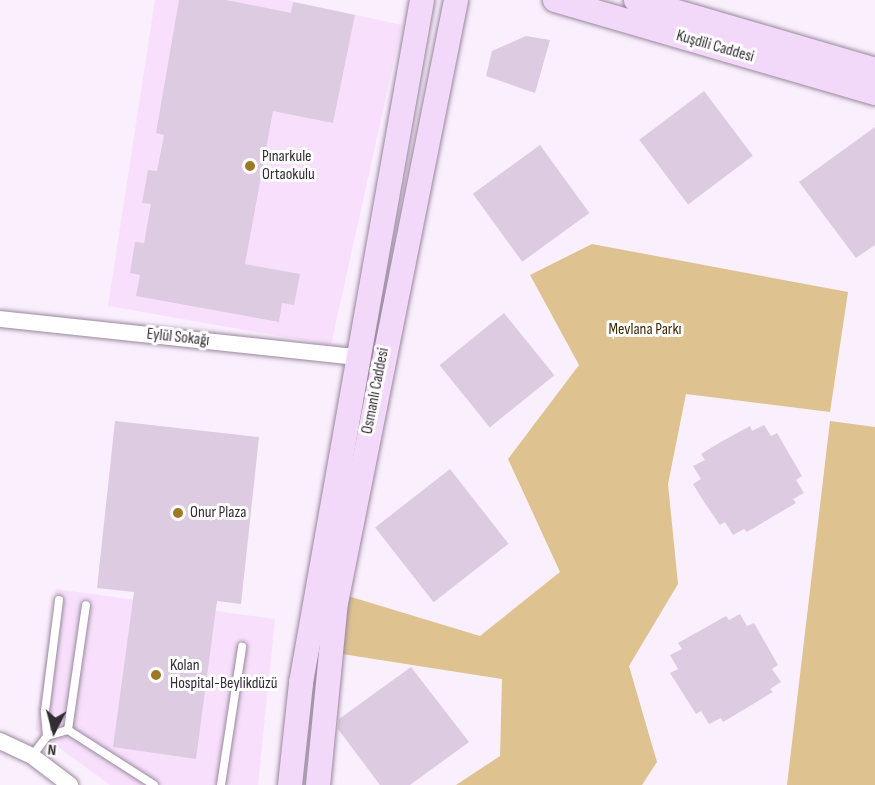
<!DOCTYPE html>
<meta charset="utf-8">
<style>
body{margin:0}
#map{position:relative;width:875px;height:785px;overflow:hidden;background:#faeffd;font-family:"Sofia Sans Condensed",sans-serif}
div>[style]{position:absolute}
.built>*{inset:0;background:#f8e0fd}
.green>*{inset:0;background:#dec390}
.building>*{inset:0;background:#ddcbe1;transform-origin:0 0}
.roads{filter:drop-shadow(0 0 2px #99889d) drop-shadow(0 0 2px #99889d)}
.lane>*{height:8px;margin:-4px;padding:0 4px;transform-origin:4px;border-radius:4px;background:#fff}
.street>*{height:16px;margin:-8px;padding:0 8px;transform-origin:8px;border-radius:8px;background:#fff}
.secondary>*{height:24px;margin:-12px;padding:0 12px;transform-origin:12px;border-radius:12px;background:#f3d9f9}
.dots>*{width:16px;height:16px;translate:-50% -50%;box-sizing:border-box;border:3px solid #fff;border-radius:50%}
span{translate:-50% -50%;white-space:nowrap;text-align:center;line-height:1.15;-webkit-text-stroke:6px #fff;paint-order:stroke}
.street-label{font-size:16px;color:#332c34}
.poi-label{font-size:16px;color:#332c34}
.left{translate:0 -50%;text-align:left}
.park-label{font-size:16px;color:#3d2b03}
.north{position:absolute;left:24px;top:701px;width:60px;height:60px;-webkit-text-stroke:4px #fff;paint-order:stroke;rotate:186deg;font-size:16px;font-weight:700;line-height:24px;text-align:center;color:#332c34}
.north::after{content:'';display:block;margin:auto;width:21px;height:27px;background:#332c34;clip-path:polygon(50% 0,100% 100%,50% 72%,0 100%)}
</style>
<div id="map">
<div class="built">
<div style="clip-path:polygon(155px 0,287px 0,402px 25px,331px 345px,108px 306px)"></div>
<div style="clip-path:polygon(56px 589px,275px 619px,258px 785px,110px 785px,35px 730px)"></div>
</div>
<div class="green">
<div style="clip-path:polygon(592px 244px,848px 292px,830px 412px,686px 394px,668px 484px,678px 584px,629px 666px,657px 762px,642px 785px,456px 785px,500px 756px,502px 679px,342px 654px,348px 596px,480px 636px,560px 572px,508px 459px,579px 365px,530px 275px)"></div>
<div style="clip-path:polygon(830px 421px,875px 427px,875px 785px,787px 785px)"></div>
</div>
<div class="building">
<div style="clip-path:polygon(179px 0,226px 0,291px 13px,293px 2px,355px 15px,333px 123px,273px 111px,245px 264px,300px 274px,294px 305px,282px 303px,279px 322px,136px 296px,140px 275px,130px 273px,135px 242px,144px 243px,151px 204px,142px 203px,148px 170px,157px 171px,164px 135px,156px 133px)"></div>
<div style="clip-path:polygon(526px 36px,550px 40px,535px 93px,486px 76px,492px 51px)"></div>
<div style="left:704px;top:91px;width:81px;height:81px;rotate:53deg"></div>
<div style="clip-path:polygon(875px 127px,875px 245px,856px 258px,799px 182px)"></div>
<div style="left:540px;top:145px;width:84px;height:83px;rotate:54deg"></div>
<div style="left:504px;top:313px;width:80px;height:83px;rotate:51deg"></div>
<div style="clip-path:polygon(115px 421px,259px 437px,241px 604px,217px 601px,196px 759px,113px 747px,134px 592px,97px 588px)"></div>
<div style="clip-path:polygon(764px 425px,771px 436px,777px 433px,802px 476px,796px 480px,804px 493px,793px 499px,796px 503px,747px 532px,744px 529px,733px 535px,725px 522px,720px 525px,704px 502px,693px 484px,701px 479px,693px 466px,705px 460px,701px 454px,719px 443px,750px 426px,752px 431px)"></div>
<div style="left:450px;top:469px;width:95px;height:95px;rotate:52deg"></div>
<div style="clip-path:polygon(740px 614px,747px 626px,754px 623px,778px 665px,772px 669px,781px 682px,770px 689px,773px 692px,723px 722px,721px 718px,709px 724px,701px 711px,696px 714px,670px 673px,678px 669px,670px 655px,682px 649px,678px 643px,726px 616px,729px 620px)"></div>
<div style="clip-path:polygon(411px 667px,469px 742px,410px 785px,380px 785px,338px 729px,339px 719px)"></div>
</div>
<div class="roads">
<div class="lane">
<div style="left:68px;top:730px;width:102px;rotate:32.6deg"></div>
<div style="left:47px;top:736px;width:25px;rotate:-95deg"></div>
<div style="left:45px;top:711px;width:112px;rotate:-82.8deg"></div>
<div style="left:32px;top:756px;width:25px;rotate:-53deg"></div>
<div style="left:47px;top:736px;width:22px;rotate:-16deg"></div>
<div style="left:68px;top:730px;width:126px;rotate:-81.8deg"></div>
<div style="left:221px;top:785px;width:140px;rotate:-81.3deg"></div>
</div>
<div class="street">
<div style="left:0;top:319px;width:358px;rotate:6.1deg"></div>
<div style="left:0;top:741px;width:35px;rotate:25deg"></div>
<div style="left:32px;top:756px;width:48px;rotate:37.3deg"></div>
</div>
<div class="secondary">
<div style="left:555px;top:0;width:333px;rotate:16.2deg"></div>
<div style="left:636px;top:0;width:249px;rotate:16.3deg"></div>
<div style="left:290px;top:785px;width:103px;rotate:-83.8deg"></div>
<div style="left:301px;top:683px;width:694px;rotate:-79.95deg"></div>
<div style="left:318px;top:785px;width:183px;rotate:-84.4deg"></div>
<div style="left:336px;top:603px;width:615px;rotate:-78.74deg"></div>
</div>
</div>
<div class="dots">
<div style="left:250px;top:166px;background:#9f7826"></div>
<div style="left:178px;top:513px;background:#9f7826"></div>
<div style="left:156px;top:675px;background:#9f7826"></div>
</div>
<div class="street-label">
<span style="left:715px;top:47px;rotate:16deg">Kuşdili Caddesi</span>
<span style="left:178px;top:338px;rotate:6deg">Eylül Sokağı</span>
<span style="left:376px;top:391px;rotate:-79deg">Osmanlı Caddesi</span>
</div>
<div class="poi-label">
<span class="left" style="left:262px;top:166px">Pınarkule<br>Ortaokulu</span>
<span class="left" style="left:190px;top:513px">Onur Plaza</span>
<span class="left" style="left:170px;top:675px">Kolan<br>Hospital-Beylikdüzü</span>
</div>
<div class="park-label">
<span style="left:645px;top:330px">Mevlana Parkı</span>
</div>
<div class="north">N</div>
</div>
